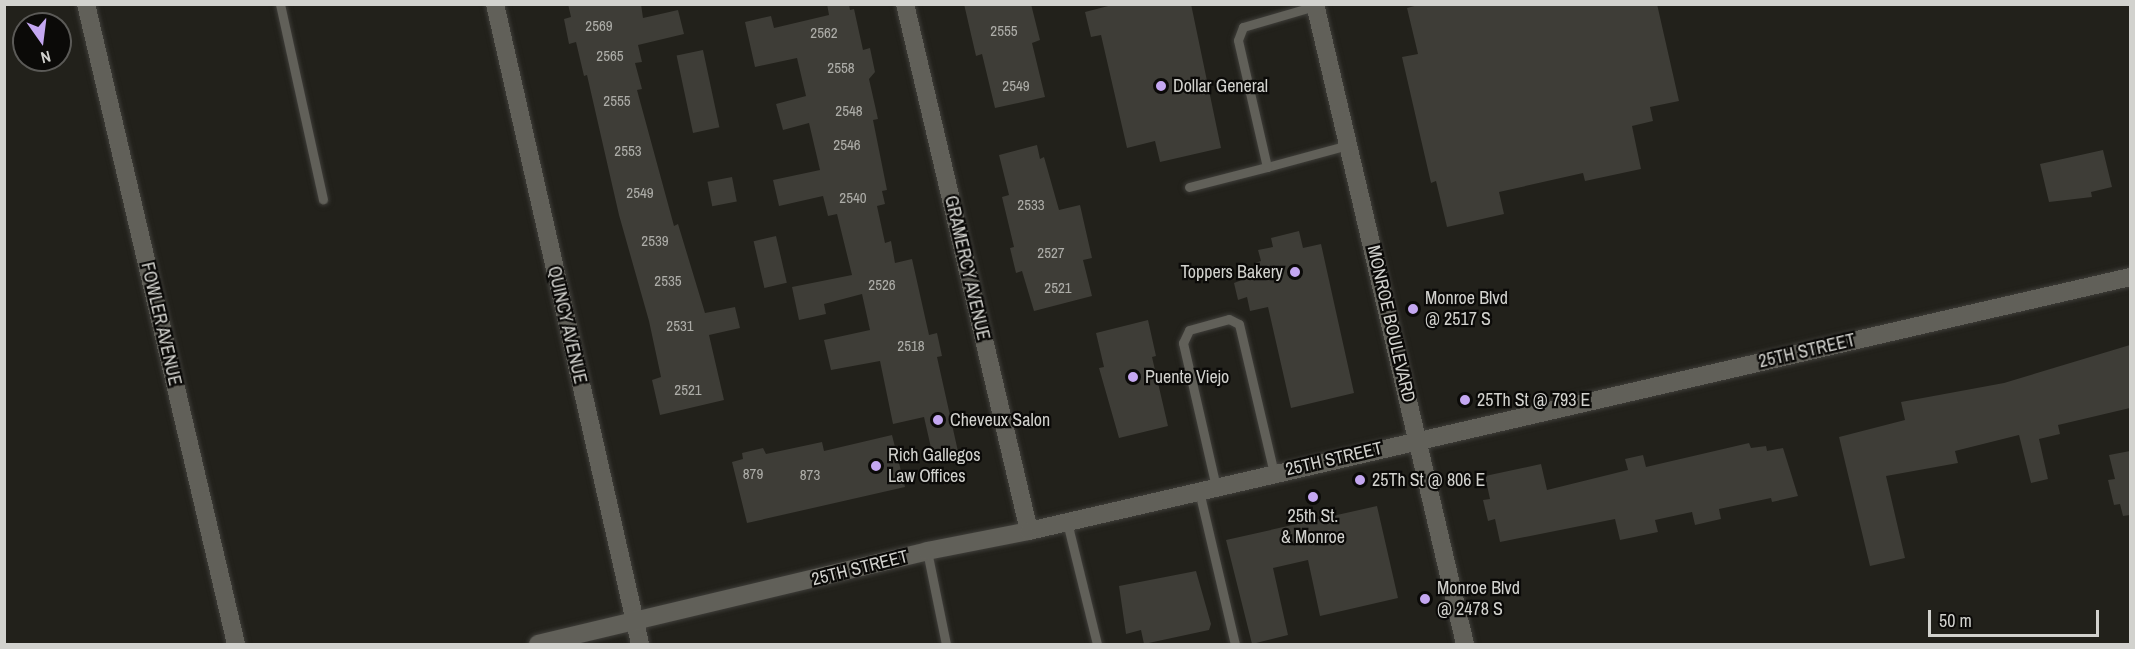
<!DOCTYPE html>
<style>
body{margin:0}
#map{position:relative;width:2135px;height:649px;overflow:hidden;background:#22211b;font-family:"Archivo Narrow",sans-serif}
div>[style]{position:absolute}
.building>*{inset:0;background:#3e3d37;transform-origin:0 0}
.roads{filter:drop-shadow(0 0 2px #3f3e3a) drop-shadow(0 0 2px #3f3e3a)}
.lane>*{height:9px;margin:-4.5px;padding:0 4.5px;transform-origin:4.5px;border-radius:4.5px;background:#616059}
.street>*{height:18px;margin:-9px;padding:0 9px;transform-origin:9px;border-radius:9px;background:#616059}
.secondary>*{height:18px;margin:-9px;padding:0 9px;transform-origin:9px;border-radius:9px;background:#616059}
.dots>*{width:16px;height:16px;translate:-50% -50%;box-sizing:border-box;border:3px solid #0b0a08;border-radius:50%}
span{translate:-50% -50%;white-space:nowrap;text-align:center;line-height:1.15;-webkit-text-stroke:4.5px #0b0a08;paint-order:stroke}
.number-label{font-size:15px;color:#adada8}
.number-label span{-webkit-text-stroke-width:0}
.poi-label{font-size:18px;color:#d2d2ce}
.left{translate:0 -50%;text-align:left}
.right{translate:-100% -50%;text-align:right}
.street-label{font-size:18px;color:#d2d2ce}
.frame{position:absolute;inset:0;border:6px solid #d2d2ce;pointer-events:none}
.north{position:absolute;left:12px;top:12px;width:60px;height:60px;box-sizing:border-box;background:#0b0a08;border:2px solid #5b5a57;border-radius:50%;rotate:166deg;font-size:16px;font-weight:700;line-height:24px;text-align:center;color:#d2d2ce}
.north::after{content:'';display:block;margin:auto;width:21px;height:27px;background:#c4a7f1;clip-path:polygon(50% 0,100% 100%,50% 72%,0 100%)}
.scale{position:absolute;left:1928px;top:610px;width:171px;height:27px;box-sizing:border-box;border:3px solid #d2d2ce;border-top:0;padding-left:8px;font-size:18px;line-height:21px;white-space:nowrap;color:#d2d2ce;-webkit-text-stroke:4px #0b0a08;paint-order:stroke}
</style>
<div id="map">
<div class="building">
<div style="clip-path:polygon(568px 4px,641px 4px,643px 18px,678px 10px,684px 34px,638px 45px,642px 62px,635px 63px,642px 89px,637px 90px,674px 226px,678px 224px,705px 313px,735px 307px,740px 328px,709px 335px,724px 400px,660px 415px,652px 380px,661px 377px,649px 321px,619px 215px,587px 75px,584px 76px,576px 42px,569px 44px,564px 19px,571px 17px)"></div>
<div style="clip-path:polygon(827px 4px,849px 4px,850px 10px,854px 9px,863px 50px,870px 48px,875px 72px,869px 79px,878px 119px,873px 120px,887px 190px,882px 191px,885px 204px,877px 206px,885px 243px,891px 241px,895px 263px,912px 259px,929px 335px,937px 333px,942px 356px,937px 357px,959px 456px,934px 461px,924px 417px,893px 424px,880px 361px,831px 370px,824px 340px,870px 330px,862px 294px,824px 304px,826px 314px,799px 320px,792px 287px,852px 275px,837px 214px,828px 216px,823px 196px,779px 206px,773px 180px,820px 170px,809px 123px,783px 130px,776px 104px,806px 96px,797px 58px,755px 67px,745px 22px,771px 16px,774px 28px,829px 15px)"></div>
<div style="clip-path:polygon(964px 4px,1031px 4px,1040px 40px,1032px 43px,1045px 97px,995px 108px,982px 54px,976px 56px)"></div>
<div style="clip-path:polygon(1116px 4px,1191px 4px,1221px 148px,1160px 162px,1155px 141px,1127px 148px,1101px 35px,1091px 37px,1085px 12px)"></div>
<div style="clip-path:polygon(1422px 4px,1657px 4px,1679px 101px,1650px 107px,1653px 121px,1632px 126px,1641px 169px,1585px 181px,1583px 173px,1499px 192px,1504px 214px,1447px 227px,1436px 181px,1431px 183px,1402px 57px,1418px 54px,1407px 8px)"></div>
<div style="left:703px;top:50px;width:79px;height:27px;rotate:78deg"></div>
<div style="clip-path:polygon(1037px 145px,1040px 159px,1044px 157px,1059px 210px,1080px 205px,1092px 258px,1083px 260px,1092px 296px,1034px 311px,1022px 271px,1016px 273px,1010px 248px,1014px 247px,1002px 197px,1009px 195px,999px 155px)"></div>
<div style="clip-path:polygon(2103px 150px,2112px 187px,2091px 192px,2092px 197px,2049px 202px,2040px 164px)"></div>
<div style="left:732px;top:177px;width:25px;height:25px;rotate:79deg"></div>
<div style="clip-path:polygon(1299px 231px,1303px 248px,1321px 244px,1354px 393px,1291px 408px,1268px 307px,1250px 311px,1247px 297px,1238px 300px,1234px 283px,1257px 274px,1255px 263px,1261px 261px,1258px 250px,1273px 247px,1271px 238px)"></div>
<div style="left:776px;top:236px;width:48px;height:23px;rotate:77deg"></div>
<div style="clip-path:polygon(1148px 320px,1156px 356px,1152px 357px,1168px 426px,1119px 438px,1099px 368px,1104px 367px,1096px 333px)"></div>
<div style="clip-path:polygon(2130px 345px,2130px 408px,2058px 425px,2060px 434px,2039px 439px,2048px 479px,2031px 483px,2019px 435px,1955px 451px,1958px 463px,1886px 476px,1905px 558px,1870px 566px,1839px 437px,1905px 420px,1901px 402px,2004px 383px)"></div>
<div style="clip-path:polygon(892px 435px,905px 487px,747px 523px,732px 462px,743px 459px,742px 453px,763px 448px,766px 454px,822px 442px,824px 451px)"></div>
<div style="clip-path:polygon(1749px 443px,1751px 448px,1766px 446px,1767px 451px,1783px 448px,1798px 496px,1772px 502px,1771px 498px,1719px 509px,1721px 519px,1695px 525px,1692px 512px,1655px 520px,1658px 532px,1620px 540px,1615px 519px,1500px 542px,1495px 519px,1488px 521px,1483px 500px,1490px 499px,1485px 476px,1541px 464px,1547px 490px,1628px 470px,1625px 459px,1643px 455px,1646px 467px)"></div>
<div style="clip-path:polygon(2130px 451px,2130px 515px,2123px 516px,2120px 504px,2114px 505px,2108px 480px,2115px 479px,2109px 455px)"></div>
<div style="clip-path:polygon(1377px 506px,1398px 598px,1320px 616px,1308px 560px,1273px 568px,1288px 635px,1252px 644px,1226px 540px)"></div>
<div style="clip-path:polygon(1196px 571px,1211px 624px,1209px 630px,1144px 644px,1141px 630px,1126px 634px,1119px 586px)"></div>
</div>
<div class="roads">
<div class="lane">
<div style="left:280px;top:4px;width:200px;rotate:77.6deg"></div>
<div style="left:1267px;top:167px;width:84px;rotate:-15.2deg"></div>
<div style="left:1189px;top:187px;width:81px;rotate:-14.4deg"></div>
<div style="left:1267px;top:167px;width:130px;rotate:-102.9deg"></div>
<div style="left:1238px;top:40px;width:14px;rotate:-69deg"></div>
<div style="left:1243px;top:27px;width:75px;rotate:-16.3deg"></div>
<div style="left:1216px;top:487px;width:148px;rotate:-102.9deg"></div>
<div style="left:1183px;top:343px;width:14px;rotate:-65deg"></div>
<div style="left:1189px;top:330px;width:41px;rotate:-15.4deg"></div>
<div style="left:1229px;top:319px;width:11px;rotate:27deg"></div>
<div style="left:1239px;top:324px;width:153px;rotate:76.8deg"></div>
<div style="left:1199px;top:491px;width:157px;rotate:76.8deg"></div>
<div style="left:1067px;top:522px;width:126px;rotate:76.2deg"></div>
<div style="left:927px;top:551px;width:95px;rotate:78.5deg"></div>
</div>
<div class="street">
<div style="left:86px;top:4px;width:657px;rotate:76.81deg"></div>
<div style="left:495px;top:4px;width:656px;rotate:77.23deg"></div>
<div style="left:905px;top:4px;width:541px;rotate:76.76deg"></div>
<div style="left:538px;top:644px;width:400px;rotate:-13.4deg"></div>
<div style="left:927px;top:551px;width:104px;rotate:-11.1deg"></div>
<div style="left:1029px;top:531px;width:1130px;rotate:-12.99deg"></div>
</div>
<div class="secondary">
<div style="left:1315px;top:4px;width:657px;rotate:76.81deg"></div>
</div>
</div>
<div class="dots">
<div style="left:1161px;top:86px;background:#c4a7f1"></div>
<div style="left:1295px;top:272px;background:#c4a7f1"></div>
<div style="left:1413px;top:309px;background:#c4a7f1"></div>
<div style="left:1133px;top:377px;background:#c4a7f1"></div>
<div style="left:1465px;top:400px;background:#c4a7f1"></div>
<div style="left:938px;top:420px;background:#c4a7f1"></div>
<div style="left:876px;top:466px;background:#c4a7f1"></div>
<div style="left:1360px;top:480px;background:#c4a7f1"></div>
<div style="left:1313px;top:497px;background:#c4a7f1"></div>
<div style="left:1425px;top:599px;background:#c4a7f1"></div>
</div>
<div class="number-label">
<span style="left:599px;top:26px">2569</span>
<span style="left:1004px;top:31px">2555</span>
<span style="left:824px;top:33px">2562</span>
<span style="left:610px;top:56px">2565</span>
<span style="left:841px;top:68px">2558</span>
<span style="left:1016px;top:86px">2549</span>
<span style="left:617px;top:101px">2555</span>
<span style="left:849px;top:111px">2548</span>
<span style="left:847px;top:145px">2546</span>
<span style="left:628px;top:151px">2553</span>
<span style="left:640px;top:193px">2549</span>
<span style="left:853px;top:198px">2540</span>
<span style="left:1031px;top:205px">2533</span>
<span style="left:655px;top:241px">2539</span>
<span style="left:1051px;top:253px">2527</span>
<span style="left:668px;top:281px">2535</span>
<span style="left:882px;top:285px">2526</span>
<span style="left:1058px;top:288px">2521</span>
<span style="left:680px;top:326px">2531</span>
<span style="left:911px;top:346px">2518</span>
<span style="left:688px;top:390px">2521</span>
<span style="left:753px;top:474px">879</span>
<span style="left:810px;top:475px">873</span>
</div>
<div class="poi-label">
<span class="left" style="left:1173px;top:86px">Dollar General</span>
<span class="right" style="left:1283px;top:272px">Toppers Bakery</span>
<span class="left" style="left:1425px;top:309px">Monroe Blvd<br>@ 2517 S</span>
<span class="left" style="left:1145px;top:377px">Puente Viejo</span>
<span class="left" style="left:1477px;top:400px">25Th St @ 793 E</span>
<span class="left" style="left:950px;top:420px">Cheveux Salon</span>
<span class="left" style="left:888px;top:466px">Rich Gallegos<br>Law Offices</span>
<span class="left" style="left:1372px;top:480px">25Th St @ 806 E</span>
<span style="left:1313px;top:527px">25th St.<br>&amp; Monroe</span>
<span class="left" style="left:1437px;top:599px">Monroe Blvd<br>@ 2478 S</span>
</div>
<div class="street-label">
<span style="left:967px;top:268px;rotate:77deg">GRAMERCY AVENUE</span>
<span style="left:161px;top:324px;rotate:77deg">FOWLER AVENUE</span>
<span style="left:1391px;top:324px;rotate:77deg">MONROE BOULEVARD</span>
<span style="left:567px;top:325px;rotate:77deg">QUINCY AVENUE</span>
<span style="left:1807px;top:351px;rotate:-13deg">25TH STREET</span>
<span style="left:1334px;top:459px;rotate:-13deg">25TH STREET</span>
<span style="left:860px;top:568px;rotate:-14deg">25TH STREET</span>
</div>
<div class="frame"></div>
<div class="north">N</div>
<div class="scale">50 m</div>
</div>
